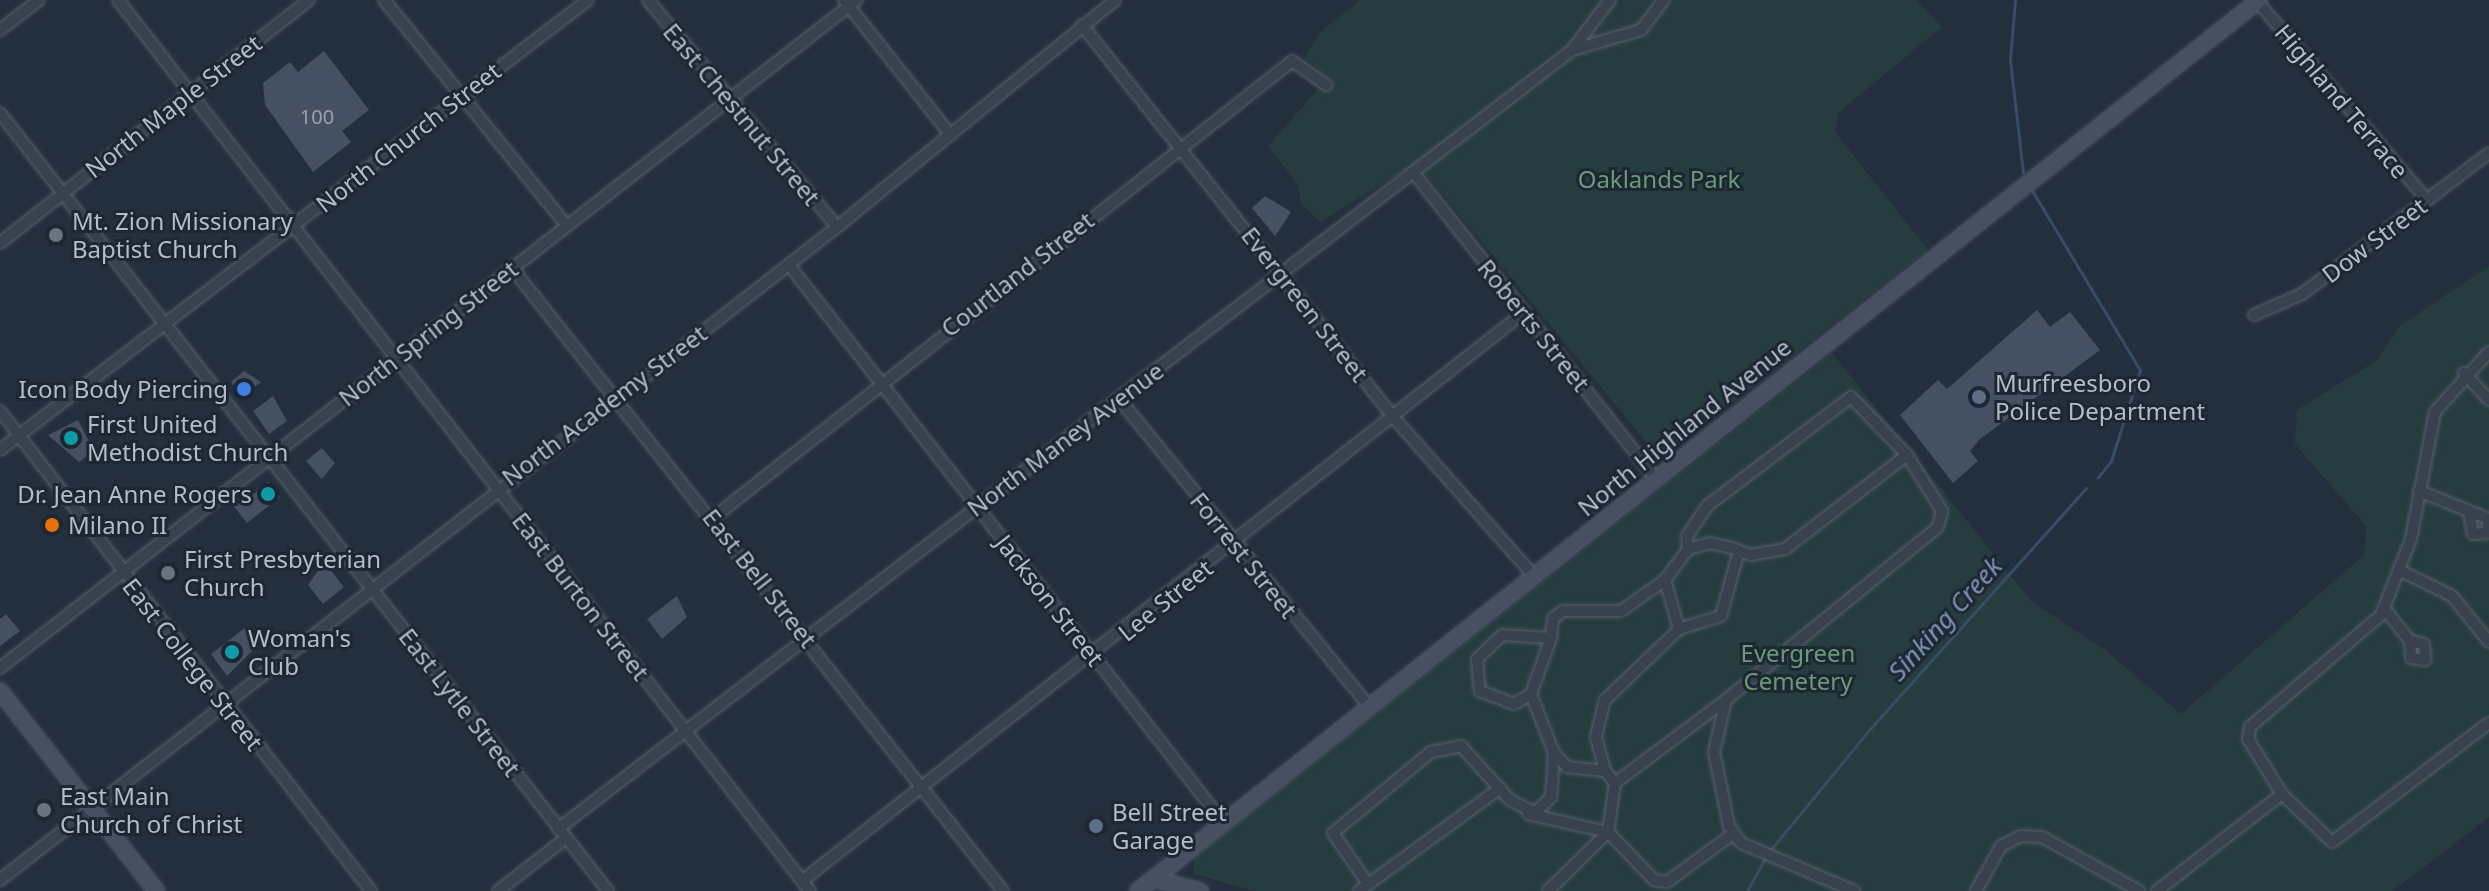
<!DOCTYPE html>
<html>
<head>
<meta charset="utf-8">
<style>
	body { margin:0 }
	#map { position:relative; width:2489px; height:891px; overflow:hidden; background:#242f3e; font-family:"Noto Sans",sans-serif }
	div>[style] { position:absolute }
	.green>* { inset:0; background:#263c3f }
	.stream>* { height:3px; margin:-1.5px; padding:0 1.5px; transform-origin:1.5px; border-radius:1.5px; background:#394c67 }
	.building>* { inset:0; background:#455162 }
	.roads { filter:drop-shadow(0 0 2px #565f6c) drop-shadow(0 0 2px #565f6c) }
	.street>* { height:10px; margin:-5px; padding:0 5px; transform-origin:5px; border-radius:5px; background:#38414e }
	.secondary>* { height:14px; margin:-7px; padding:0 7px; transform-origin:7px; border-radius:7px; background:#465061 }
	.dots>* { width:22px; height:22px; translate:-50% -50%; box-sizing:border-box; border:4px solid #1d2633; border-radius:50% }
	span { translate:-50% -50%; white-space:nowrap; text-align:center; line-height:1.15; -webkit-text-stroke:6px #1d2633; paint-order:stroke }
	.number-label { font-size:20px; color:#98a1af }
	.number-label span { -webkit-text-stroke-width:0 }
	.street-label { font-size:24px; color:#b4bcc9 }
	.park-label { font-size:24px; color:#6b9a76 }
	.poi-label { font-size:24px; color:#b4bcc9 }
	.left { translate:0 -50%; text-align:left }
	.right { translate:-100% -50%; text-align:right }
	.water-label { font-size:26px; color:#7c92b1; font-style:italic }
</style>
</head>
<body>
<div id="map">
	<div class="green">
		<div style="clip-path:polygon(1360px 0,1916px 0,1942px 27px,1839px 112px,1835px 132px,1928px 250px,1660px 459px,1417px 163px,1320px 222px,1302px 204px,1297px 183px,1268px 146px,1327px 79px,1305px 58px,1318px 34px)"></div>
		<div style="clip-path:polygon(2489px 266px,2489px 817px,2393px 891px,1254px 891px,1194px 874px,1194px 858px,1832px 353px,2032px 602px,2105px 650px,2181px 714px,2364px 555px,2367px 527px,2295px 444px,2297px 410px,2376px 361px,2401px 325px)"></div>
	</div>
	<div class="stream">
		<div style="left:2015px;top:0;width:60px;rotate:94.8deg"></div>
		<div style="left:2010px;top:60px;width:113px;rotate:83.4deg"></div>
		<div style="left:2033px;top:192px;width:208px;rotate:59deg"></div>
		<div style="left:2140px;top:370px;width:96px;rotate:107.7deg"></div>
		<div style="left:2111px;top:461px;width:21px;rotate:129deg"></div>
		<div style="left:1747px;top:891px;width:43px;rotate:-61.1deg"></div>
		<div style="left:1768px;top:853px;width:159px;rotate:-50.6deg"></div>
		<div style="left:1869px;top:730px;width:325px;rotate:-48.1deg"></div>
	</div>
	<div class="building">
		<div style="clip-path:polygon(324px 51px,369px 110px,342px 131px,351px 142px,313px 172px,265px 105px,263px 83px,290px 62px,298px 72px)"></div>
		<div style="clip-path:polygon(1265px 196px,1291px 212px,1275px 236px,1252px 208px)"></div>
		<div style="clip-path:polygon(2037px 310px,2050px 327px,2070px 312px,2100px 350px,1980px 439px,1970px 451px,1978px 461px,1953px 483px,1900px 415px,1938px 380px,1947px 389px)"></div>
		<div style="clip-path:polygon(244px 371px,261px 382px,243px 397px,231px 382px)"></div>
		<div style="clip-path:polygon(273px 396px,287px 421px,269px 434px,253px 411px)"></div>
		<div style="clip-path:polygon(78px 420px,94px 451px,79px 462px,48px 435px)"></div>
		<div style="clip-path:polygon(322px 448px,335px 463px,322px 479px,306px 461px)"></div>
		<div style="clip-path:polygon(269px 482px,280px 497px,247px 523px,229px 500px,241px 504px)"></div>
		<div style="clip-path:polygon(324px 562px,344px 587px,323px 604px,308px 585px)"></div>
		<div style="clip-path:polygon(677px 596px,687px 617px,662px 639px,647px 619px)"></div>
		<div style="clip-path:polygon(6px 614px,20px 631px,0 646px,0 619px)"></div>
		<div style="clip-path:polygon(246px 627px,254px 649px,227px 676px,211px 654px)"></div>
	</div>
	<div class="roads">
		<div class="street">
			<div style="left:118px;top:0;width:1128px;rotate:52.17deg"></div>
			<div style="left:384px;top:0;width:289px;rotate:51deg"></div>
			<div style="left:648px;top:0;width:295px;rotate:50.2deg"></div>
			<div style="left:844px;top:0;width:171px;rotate:51.7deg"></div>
			<div style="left:1610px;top:0;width:63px;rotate:127.2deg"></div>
			<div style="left:1572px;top:50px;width:72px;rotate:-16.2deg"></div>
			<div style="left:1641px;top:30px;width:38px;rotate:-53deg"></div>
			<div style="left:2257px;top:1px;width:262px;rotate:49.5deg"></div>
			<div style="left:1082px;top:25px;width:503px;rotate:51.54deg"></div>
			<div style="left:1395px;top:419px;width:211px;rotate:48.5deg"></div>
			<div style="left:0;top:30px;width:49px;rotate:-37.6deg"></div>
			<div style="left:0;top:113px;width:987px;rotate:51.99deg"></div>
			<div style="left:1413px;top:172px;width:389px;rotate:51.6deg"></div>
			<div style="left:0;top:243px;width:393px;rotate:-38.2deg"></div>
			<div style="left:789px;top:265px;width:706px;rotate:52.08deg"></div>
			<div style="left:512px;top:268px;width:793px;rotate:51.76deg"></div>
			<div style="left:2254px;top:315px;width:52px;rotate:-23.6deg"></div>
			<div style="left:2302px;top:294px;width:234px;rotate:-37deg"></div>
			<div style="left:2489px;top:352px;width:81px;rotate:132deg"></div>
			<div style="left:2435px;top:412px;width:129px;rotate:100.7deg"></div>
			<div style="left:2411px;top:539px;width:82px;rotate:111.5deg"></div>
			<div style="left:2381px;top:615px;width:172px;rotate:139.5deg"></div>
			<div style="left:2250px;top:727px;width:12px;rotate:99deg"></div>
			<div style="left:2248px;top:739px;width:65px;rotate:58.3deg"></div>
			<div style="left:2282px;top:794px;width:69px;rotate:43.8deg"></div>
			<div style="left:2332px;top:842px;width:197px;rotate:-37.2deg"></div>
			<div style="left:2464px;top:373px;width:37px;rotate:47deg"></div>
			<div style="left:1120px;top:400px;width:397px;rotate:50.9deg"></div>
			<div style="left:0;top:411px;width:607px;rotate:52.3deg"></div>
			<div style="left:0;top:450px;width:740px;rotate:-37.43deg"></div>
			<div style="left:2419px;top:491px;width:75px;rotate:21.8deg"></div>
			<div style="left:2489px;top:519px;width:14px;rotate:98deg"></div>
			<div style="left:2487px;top:533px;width:14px;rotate:176deg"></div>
			<div style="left:2473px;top:534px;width:22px;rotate:-100deg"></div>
			<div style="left:713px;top:518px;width:738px;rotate:-38.28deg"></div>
			<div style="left:1292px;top:61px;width:42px;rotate:35.2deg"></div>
			<div style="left:1688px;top:549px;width:13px;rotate:-94deg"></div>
			<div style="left:1687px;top:536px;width:36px;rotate:-56deg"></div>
			<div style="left:1707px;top:506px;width:181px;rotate:-37.1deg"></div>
			<div style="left:1851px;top:397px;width:81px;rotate:46deg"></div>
			<div style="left:1739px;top:551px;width:67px;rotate:105.5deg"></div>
			<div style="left:1721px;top:616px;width:44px;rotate:162.8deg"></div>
			<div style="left:1679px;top:629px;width:51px;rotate:-105.9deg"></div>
			<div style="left:1665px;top:580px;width:39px;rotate:-53deg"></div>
			<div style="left:1688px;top:549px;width:23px;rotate:-15deg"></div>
			<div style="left:1710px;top:543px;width:23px;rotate:13deg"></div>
			<div style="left:1732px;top:548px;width:8px;rotate:23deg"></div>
			<div style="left:1739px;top:551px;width:13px;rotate:18deg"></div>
			<div style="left:1751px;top:555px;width:35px;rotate:-10deg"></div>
			<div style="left:1785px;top:549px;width:154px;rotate:-37.6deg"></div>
			<div style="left:1907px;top:455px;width:66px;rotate:58deg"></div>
			<div style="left:1942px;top:511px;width:16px;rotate:104deg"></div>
			<div style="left:1938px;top:527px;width:274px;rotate:140.8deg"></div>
			<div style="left:1726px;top:700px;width:53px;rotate:103deg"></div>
			<div style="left:1714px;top:752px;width:76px;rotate:78.5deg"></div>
			<div style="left:1729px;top:826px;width:21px;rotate:55deg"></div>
			<div style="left:1741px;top:843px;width:123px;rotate:23deg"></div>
			<div style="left:2401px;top:571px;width:57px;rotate:26.1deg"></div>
			<div style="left:2452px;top:596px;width:59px;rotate:51.2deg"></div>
			<div style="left:2384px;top:608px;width:42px;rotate:51.8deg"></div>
			<div style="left:2410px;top:641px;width:14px;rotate:12deg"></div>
			<div style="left:2424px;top:644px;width:16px;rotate:86deg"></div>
			<div style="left:2425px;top:660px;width:14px;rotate:-172deg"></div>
			<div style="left:2411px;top:658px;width:17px;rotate:-93deg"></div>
			<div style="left:1679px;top:629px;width:103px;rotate:136.2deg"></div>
			<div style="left:1605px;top:700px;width:38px;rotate:104deg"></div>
			<div style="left:1596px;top:737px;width:35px;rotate:75deg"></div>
			<div style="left:1605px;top:771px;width:16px;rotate:50deg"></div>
			<div style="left:1615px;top:783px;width:139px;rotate:-36.8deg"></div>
			<div style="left:1551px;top:638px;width:49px;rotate:-176.5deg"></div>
			<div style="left:1502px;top:635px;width:35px;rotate:136deg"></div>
			<div style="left:1477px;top:659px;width:32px;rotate:85deg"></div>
			<div style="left:1480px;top:691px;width:36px;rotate:21deg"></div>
			<div style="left:1514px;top:704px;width:20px;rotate:-30deg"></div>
			<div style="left:1531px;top:694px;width:59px;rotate:-70.3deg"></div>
			<div style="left:1551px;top:638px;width:20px;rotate:-84deg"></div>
			<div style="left:1553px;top:618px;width:12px;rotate:-35deg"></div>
			<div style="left:1563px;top:611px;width:58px"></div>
			<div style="left:1621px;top:611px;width:54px;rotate:-35.2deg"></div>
			<div style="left:0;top:668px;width:1087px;rotate:-37.94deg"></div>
			<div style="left:1531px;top:694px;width:63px;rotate:68.7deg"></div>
			<div style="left:1554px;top:753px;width:19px;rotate:47deg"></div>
			<div style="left:1567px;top:767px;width:38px;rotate:6deg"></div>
			<div style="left:1615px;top:783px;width:49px;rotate:98.1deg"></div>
			<div style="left:1608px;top:832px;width:66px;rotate:46.2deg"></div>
			<div style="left:1654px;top:880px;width:13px;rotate:9deg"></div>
			<div style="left:1667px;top:882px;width:83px;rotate:-36.2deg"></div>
			<div style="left:1528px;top:814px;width:82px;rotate:12.7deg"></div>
			<div style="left:1608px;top:832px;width:84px;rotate:135.5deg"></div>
			<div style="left:558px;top:829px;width:1279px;rotate:-37.53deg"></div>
			<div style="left:0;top:880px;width:1062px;rotate:-37.96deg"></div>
			<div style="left:837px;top:227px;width:359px;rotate:-39.2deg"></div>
			<div style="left:802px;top:881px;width:918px;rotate:-38.23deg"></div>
			<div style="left:1368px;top:884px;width:62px;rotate:-124.5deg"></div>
			<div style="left:1333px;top:833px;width:127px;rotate:-39.6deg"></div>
			<div style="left:1431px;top:752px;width:31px;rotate:-11deg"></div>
			<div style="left:1461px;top:746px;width:73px;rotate:47.8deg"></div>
			<div style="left:1510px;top:800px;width:28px;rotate:27deg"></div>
			<div style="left:1535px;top:813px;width:23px;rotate:-45deg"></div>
			<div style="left:1551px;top:797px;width:44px;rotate:-86.1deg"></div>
			<div style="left:498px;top:891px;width:86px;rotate:-37.9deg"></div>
			<div style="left:1359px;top:891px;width:175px;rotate:-36.1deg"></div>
			<div style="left:1976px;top:891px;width:51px;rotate:-60.9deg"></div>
			<div style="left:2001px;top:846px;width:22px;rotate:-27deg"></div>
			<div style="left:2021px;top:836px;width:21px;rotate:3deg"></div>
			<div style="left:2042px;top:837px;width:111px;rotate:29.1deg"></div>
			<div style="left:2157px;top:891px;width:158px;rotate:-37.8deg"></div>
		</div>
		<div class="secondary">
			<div style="left:0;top:691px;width:254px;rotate:52deg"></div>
			<div style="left:1153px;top:879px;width:49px;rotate:14.3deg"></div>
			<div style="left:1138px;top:891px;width:1432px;rotate:-38.48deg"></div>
		</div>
	</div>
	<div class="dots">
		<div style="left:56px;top:235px;background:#6b7280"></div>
		<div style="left:244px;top:389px;background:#3f7fe0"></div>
		<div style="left:1979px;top:397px;background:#5c6f8a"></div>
		<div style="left:71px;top:438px;background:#0f9aa8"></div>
		<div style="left:268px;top:494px;background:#0f9aa8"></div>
		<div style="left:52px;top:525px;background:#e8710a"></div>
		<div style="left:168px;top:573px;background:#6b7280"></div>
		<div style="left:232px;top:652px;background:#0f9aa8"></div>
		<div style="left:44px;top:810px;background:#6b7280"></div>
		<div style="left:1096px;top:826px;background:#5c6f8a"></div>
	</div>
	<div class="number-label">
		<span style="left:317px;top:116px">100</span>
	</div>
	<div class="street-label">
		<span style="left:2342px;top:101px;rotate:50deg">Highland Terrace</span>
		<span style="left:173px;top:106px;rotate:-38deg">North Maple Street</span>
		<span style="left:742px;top:114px;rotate:50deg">East Chestnut Street</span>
		<span style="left:408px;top:137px;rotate:-38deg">North Church Street</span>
		<span style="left:2374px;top:240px;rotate:-37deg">Dow Street</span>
		<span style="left:1017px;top:274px;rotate:-38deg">Courtland Street</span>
		<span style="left:1305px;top:304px;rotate:52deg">Evergreen Street</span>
		<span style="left:1534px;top:325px;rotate:51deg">Roberts Street</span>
		<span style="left:428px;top:333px;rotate:-38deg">North Spring Street</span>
		<span style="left:604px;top:405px;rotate:-37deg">North Academy Street</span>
		<span style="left:1684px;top:427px;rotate:-39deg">North Highland Avenue</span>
		<span style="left:1065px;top:439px;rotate:-37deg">North Maney Avenue</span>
		<span style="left:1244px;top:555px;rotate:51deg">Forrest Street</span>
		<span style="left:760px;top:578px;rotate:52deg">East Bell Street</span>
		<span style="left:581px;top:596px;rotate:52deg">East Burton Street</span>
		<span style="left:1050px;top:600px;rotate:52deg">Jackson Street</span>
		<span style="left:1165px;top:600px;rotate:-39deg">Lee Street</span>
		<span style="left:193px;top:664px;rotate:52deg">East College Street</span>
		<span style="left:460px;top:702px;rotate:52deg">East Lytle Street</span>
	</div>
	<div class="park-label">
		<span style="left:1659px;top:179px">Oaklands Park</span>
		<span style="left:1798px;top:667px">Evergreen<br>Cemetery</span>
	</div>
	<div class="poi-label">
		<span class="left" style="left:72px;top:235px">Mt. Zion Missionary<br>Baptist Church</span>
		<span class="left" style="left:1995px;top:397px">Murfreesboro<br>Police Department</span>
		<span class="right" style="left:228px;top:389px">Icon Body Piercing</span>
		<span class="left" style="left:87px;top:438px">First United<br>Methodist Church</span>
		<span class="right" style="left:252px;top:494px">Dr. Jean Anne Rogers</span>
		<span class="left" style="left:68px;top:525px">Milano II</span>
		<span class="left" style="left:184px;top:573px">First Presbyterian<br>Church</span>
		<span class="left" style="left:248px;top:652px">Woman's<br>Club</span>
		<span class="left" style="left:60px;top:810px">East Main<br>Church of Christ</span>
		<span class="left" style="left:1112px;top:826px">Bell Street<br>Garage</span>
	</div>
	<div class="water-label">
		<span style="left:1945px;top:619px;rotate:-48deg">Sinking Creek</span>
	</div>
</div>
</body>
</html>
